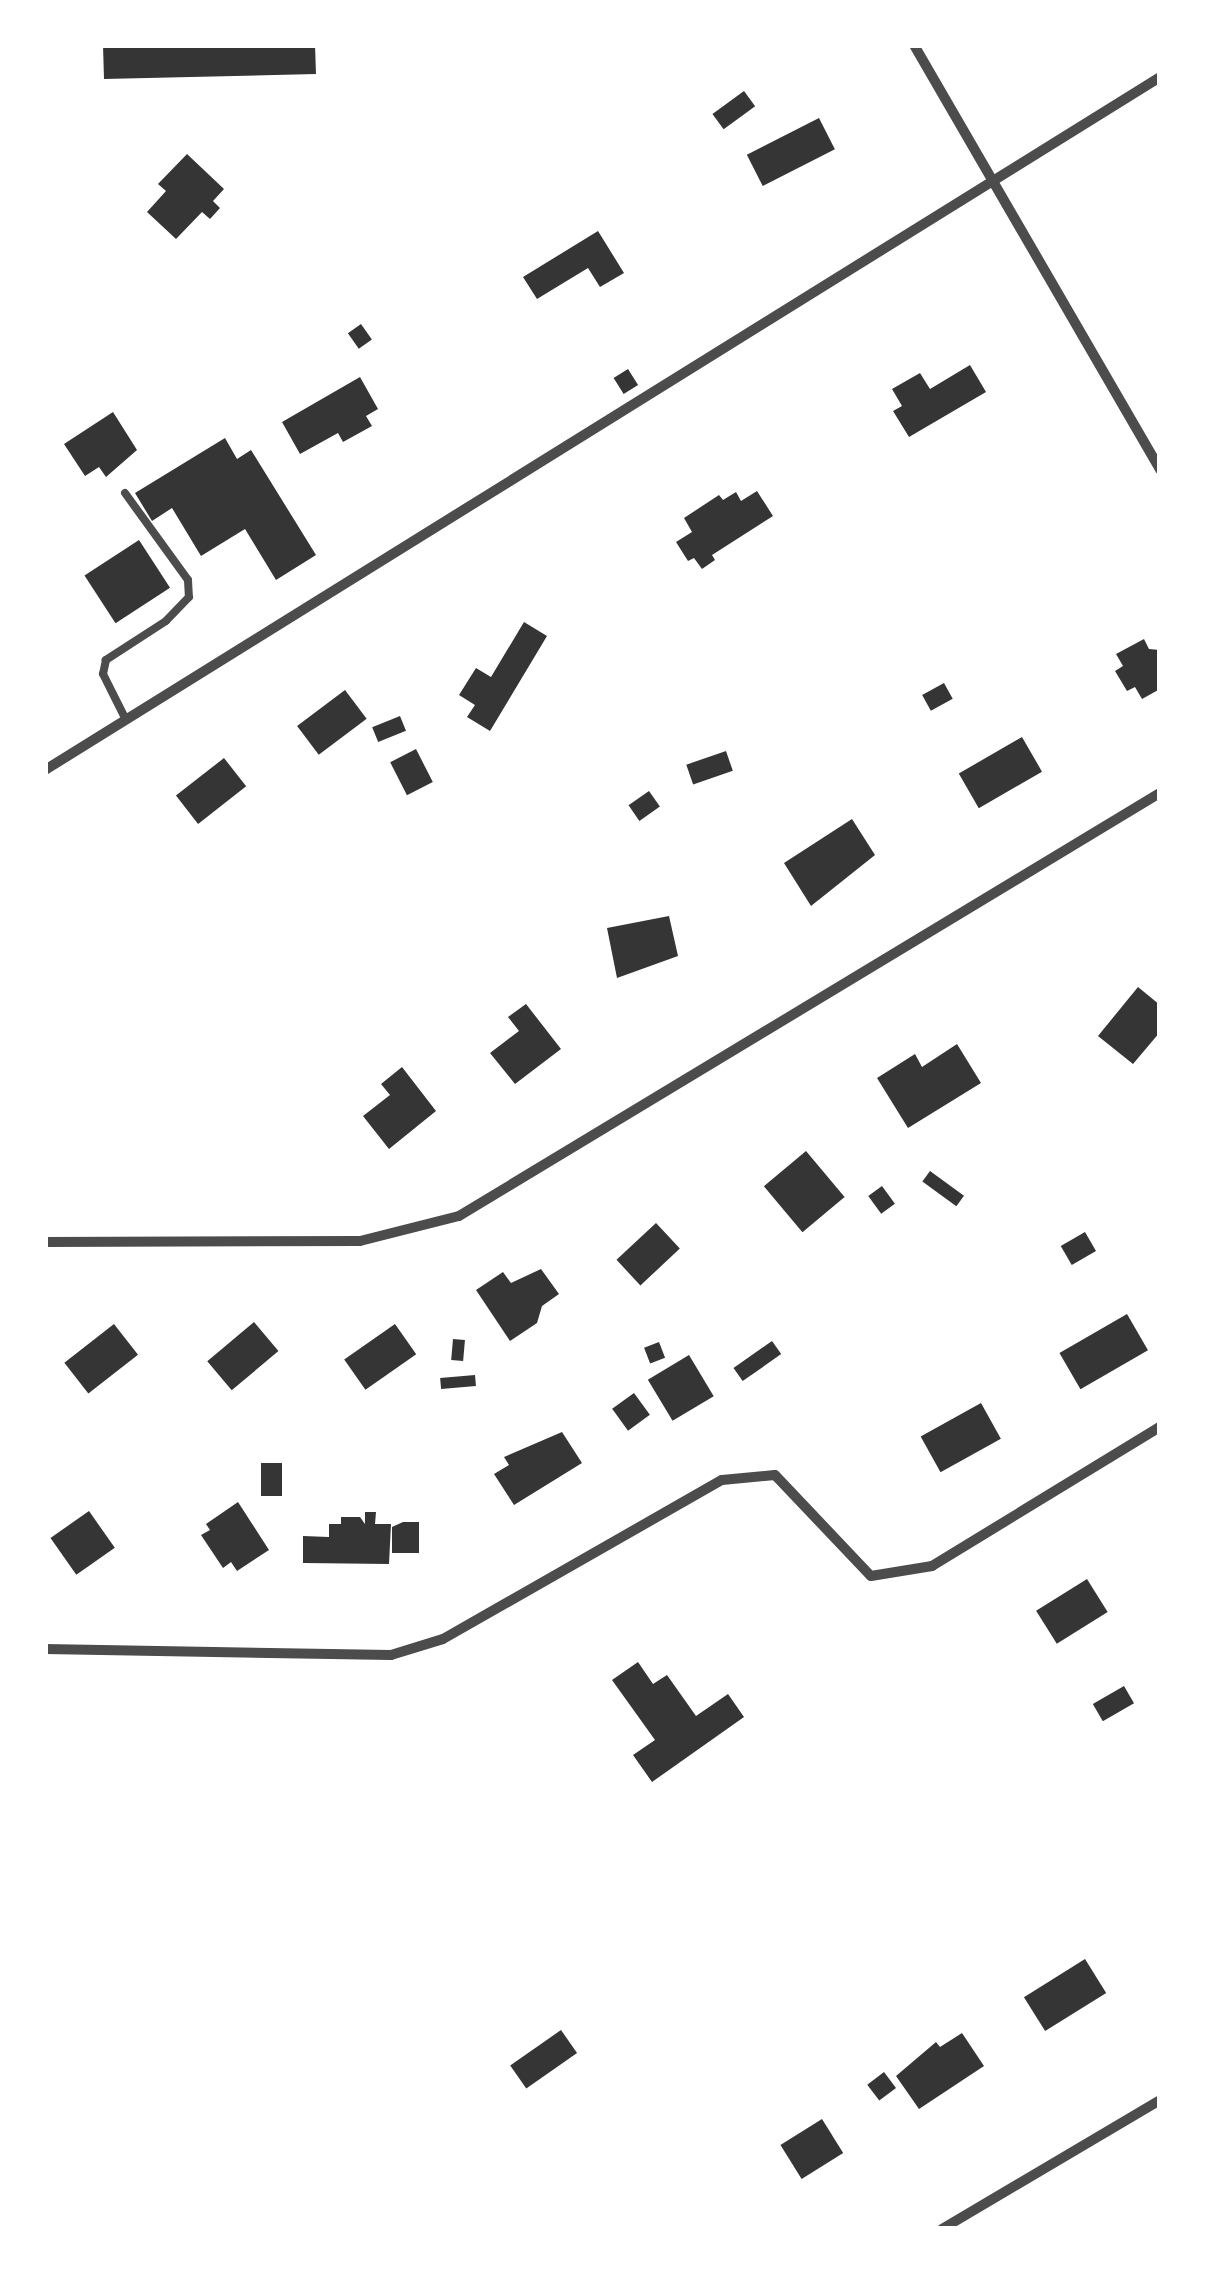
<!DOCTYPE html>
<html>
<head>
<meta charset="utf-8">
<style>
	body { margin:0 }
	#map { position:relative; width:1205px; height:2274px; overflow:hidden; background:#fff; font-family:Karla,sans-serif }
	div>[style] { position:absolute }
	.building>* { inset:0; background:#353535; transform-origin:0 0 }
	.service>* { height:8px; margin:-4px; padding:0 4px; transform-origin:4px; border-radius:4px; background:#4c4c4c }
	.minor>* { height:10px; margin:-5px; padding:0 5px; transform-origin:5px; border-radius:5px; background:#4c4c4c }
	span { translate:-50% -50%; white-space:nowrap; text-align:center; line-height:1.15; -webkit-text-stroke:10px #fff; paint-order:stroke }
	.frame { position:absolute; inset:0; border:48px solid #fff; pointer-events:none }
</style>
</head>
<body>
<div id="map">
	<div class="building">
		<div style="clip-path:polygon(103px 45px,315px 45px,316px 74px,104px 79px)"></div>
		<div style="left:744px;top:91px;width:19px;height:39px;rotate:54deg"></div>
		<div style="left:819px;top:118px;width:35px;height:81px;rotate:63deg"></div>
		<div style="clip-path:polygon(187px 154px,224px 189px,213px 201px,220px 208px,210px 219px,202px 212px,176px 239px,147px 212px,166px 191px,158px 184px)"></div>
		<div style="clip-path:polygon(598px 231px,624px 273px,600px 287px,588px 268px,537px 299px,523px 277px)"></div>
		<div style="left:361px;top:324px;width:19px;height:16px;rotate:55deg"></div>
		<div style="clip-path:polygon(970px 365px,986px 392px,909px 437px,893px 411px,902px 406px,892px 389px,920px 373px,930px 389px)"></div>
		<div style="left:628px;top:369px;width:19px;height:17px;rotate:58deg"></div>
		<div style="clip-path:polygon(360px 377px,378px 409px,366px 416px,372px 426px,343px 442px,338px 433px,300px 454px,282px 422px)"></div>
		<div style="clip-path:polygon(113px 412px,137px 450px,106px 477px,99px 467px,85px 476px,64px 444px)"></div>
		<div style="clip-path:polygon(225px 438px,237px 459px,251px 450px,316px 555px,276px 580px,245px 529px,201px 556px,172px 508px,152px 521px,135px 493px)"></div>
		<div style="clip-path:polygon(757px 491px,773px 516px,712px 555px,715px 560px,702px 569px,694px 558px,688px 561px,676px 542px,692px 532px,684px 518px,719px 495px,723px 500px,736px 492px,741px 501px)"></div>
		<div style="left:139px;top:540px;width:57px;height:65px;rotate:57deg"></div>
		<div style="clip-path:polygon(524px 622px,547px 636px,490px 731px,467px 717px,475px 705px,459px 695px,476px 668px,491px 677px)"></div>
		<div style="clip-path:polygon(1144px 639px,1149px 649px,1160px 650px,1160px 689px,1142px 699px,1135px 687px,1127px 691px,1115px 671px,1123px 666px,1116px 654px)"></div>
		<div style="left:944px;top:683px;width:18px;height:25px;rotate:61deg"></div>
		<div style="left:345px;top:690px;width:36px;height:60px;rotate:53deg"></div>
		<div style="left:400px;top:716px;width:16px;height:30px;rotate:68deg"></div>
		<div style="left:1022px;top:737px;width:40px;height:73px;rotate:60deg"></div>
		<div style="left:416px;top:749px;width:37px;height:29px;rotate:63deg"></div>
		<div style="left:726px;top:751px;width:21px;height:42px;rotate:71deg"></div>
		<div style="left:224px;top:758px;width:36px;height:61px;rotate:52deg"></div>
		<div style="left:649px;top:791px;width:19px;height:25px;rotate:55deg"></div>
		<div style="clip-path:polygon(852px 819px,875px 855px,811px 906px,784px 863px)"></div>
		<div style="clip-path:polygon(669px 916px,678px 956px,617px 978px,607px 928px)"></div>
		<div style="clip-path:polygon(1138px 987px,1160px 1005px,1160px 1032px,1133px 1064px,1098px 1036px)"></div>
		<div style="clip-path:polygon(526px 1004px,561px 1049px,515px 1084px,490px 1053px,519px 1031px,508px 1017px)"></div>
		<div style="clip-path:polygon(957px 1044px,981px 1083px,908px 1128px,877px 1078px,915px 1054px,922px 1067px)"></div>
		<div style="clip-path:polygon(402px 1067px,436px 1111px,389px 1149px,363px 1116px,390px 1095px,381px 1084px)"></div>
		<div style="left:806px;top:1151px;width:60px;height:55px;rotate:50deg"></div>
		<div style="left:930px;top:1171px;width:42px;height:13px;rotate:36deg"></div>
		<div style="left:882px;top:1186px;width:22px;height:17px;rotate:54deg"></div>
		<div style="left:656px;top:1223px;width:35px;height:54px;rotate:47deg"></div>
		<div style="left:1085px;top:1232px;width:22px;height:28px;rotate:60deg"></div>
		<div style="clip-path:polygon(541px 1269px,559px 1294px,542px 1306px,537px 1323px,510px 1341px,476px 1290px,503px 1272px,511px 1283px)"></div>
		<div style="left:1127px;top:1314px;width:42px;height:78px;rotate:60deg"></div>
		<div style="left:254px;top:1322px;width:38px;height:61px;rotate:50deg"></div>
		<div style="left:114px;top:1324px;width:39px;height:63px;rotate:52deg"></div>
		<div style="left:395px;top:1324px;width:37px;height:62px;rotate:55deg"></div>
		<div style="left:453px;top:1339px;width:12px;height:21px;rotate:5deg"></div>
		<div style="left:772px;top:1341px;width:16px;height:47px;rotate:55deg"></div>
		<div style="left:659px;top:1342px;width:17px;height:16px;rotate:69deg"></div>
		<div style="left:689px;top:1355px;width:48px;height:48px;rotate:59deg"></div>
		<div style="left:475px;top:1375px;width:11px;height:35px;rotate:85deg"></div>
		<div style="left:634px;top:1393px;width:27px;height:27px;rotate:54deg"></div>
		<div style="left:981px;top:1403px;width:41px;height:69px;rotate:61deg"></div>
		<div style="clip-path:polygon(562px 1432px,582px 1463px,514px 1505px,494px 1474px,509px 1465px,504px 1457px)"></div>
		<div style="left:261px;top:1463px;width:21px;height:33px"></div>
		<div style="clip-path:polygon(238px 1502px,269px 1550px,237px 1571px,231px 1562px,223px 1568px,201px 1535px,210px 1530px,206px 1524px)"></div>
		<div style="left:89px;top:1511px;width:45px;height:47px;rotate:55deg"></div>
		<div style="clip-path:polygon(365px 1512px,376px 1512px,375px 1524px,391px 1524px,389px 1564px,303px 1563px,303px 1536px,329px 1537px,329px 1524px,341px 1524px,341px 1517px,360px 1517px,365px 1524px)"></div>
		<div style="clip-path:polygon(403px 1522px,419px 1522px,419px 1553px,392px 1553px,392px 1527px)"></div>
		<div style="left:1087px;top:1579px;width:39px;height:60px;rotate:58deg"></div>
		<div style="clip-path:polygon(638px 1662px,653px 1684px,667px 1675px,696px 1716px,728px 1694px,744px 1717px,652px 1782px,633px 1755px,655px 1740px,612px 1680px)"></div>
		<div style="left:1124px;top:1686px;width:20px;height:36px;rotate:60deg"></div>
		<div style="left:1085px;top:1959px;width:40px;height:72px;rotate:58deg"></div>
		<div style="left:561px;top:2030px;width:28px;height:62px;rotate:55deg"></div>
		<div style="clip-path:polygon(962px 2033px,984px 2066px,919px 2109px,896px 2076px,936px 2042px,940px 2047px)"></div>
		<div style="left:884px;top:2072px;width:20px;height:21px;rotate:53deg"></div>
		<div style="left:822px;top:2119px;width:40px;height:49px;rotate:58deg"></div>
	</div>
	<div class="service">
		<div style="left:125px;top:493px;width:107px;rotate:54.1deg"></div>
		<div style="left:188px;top:580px;width:17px;rotate:87deg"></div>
		<div style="left:189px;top:597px;width:33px;rotate:134deg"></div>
		<div style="left:166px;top:621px;width:72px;rotate:147deg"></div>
		<div style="left:106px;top:660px;width:14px;rotate:102deg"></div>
		<div style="left:103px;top:674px;width:51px;rotate:63.4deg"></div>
	</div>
	<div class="minor">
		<div style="left:914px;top:45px;width:491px;rotate:59.9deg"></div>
		<div style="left:45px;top:770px;width:1313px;rotate:-31.86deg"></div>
		<div style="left:45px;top:1242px;width:315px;rotate:-0.2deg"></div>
		<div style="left:360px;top:1241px;width:102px;rotate:-14.2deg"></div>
		<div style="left:459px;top:1216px;width:819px;rotate:-31.11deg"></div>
		<div style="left:45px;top:1649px;width:346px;rotate:1deg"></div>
		<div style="left:391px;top:1655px;width:54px;rotate:-17.1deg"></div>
		<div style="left:443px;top:1639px;width:321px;rotate:-29.7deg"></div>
		<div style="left:722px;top:1480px;width:53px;rotate:-5.4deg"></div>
		<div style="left:775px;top:1475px;width:139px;rotate:46.5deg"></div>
		<div style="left:871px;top:1576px;width:62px;rotate:-9.3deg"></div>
		<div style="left:932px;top:1566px;width:267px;rotate:-31.4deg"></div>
		<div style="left:942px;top:2229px;width:253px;rotate:-30.6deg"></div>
	</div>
	<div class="frame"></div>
</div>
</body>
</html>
